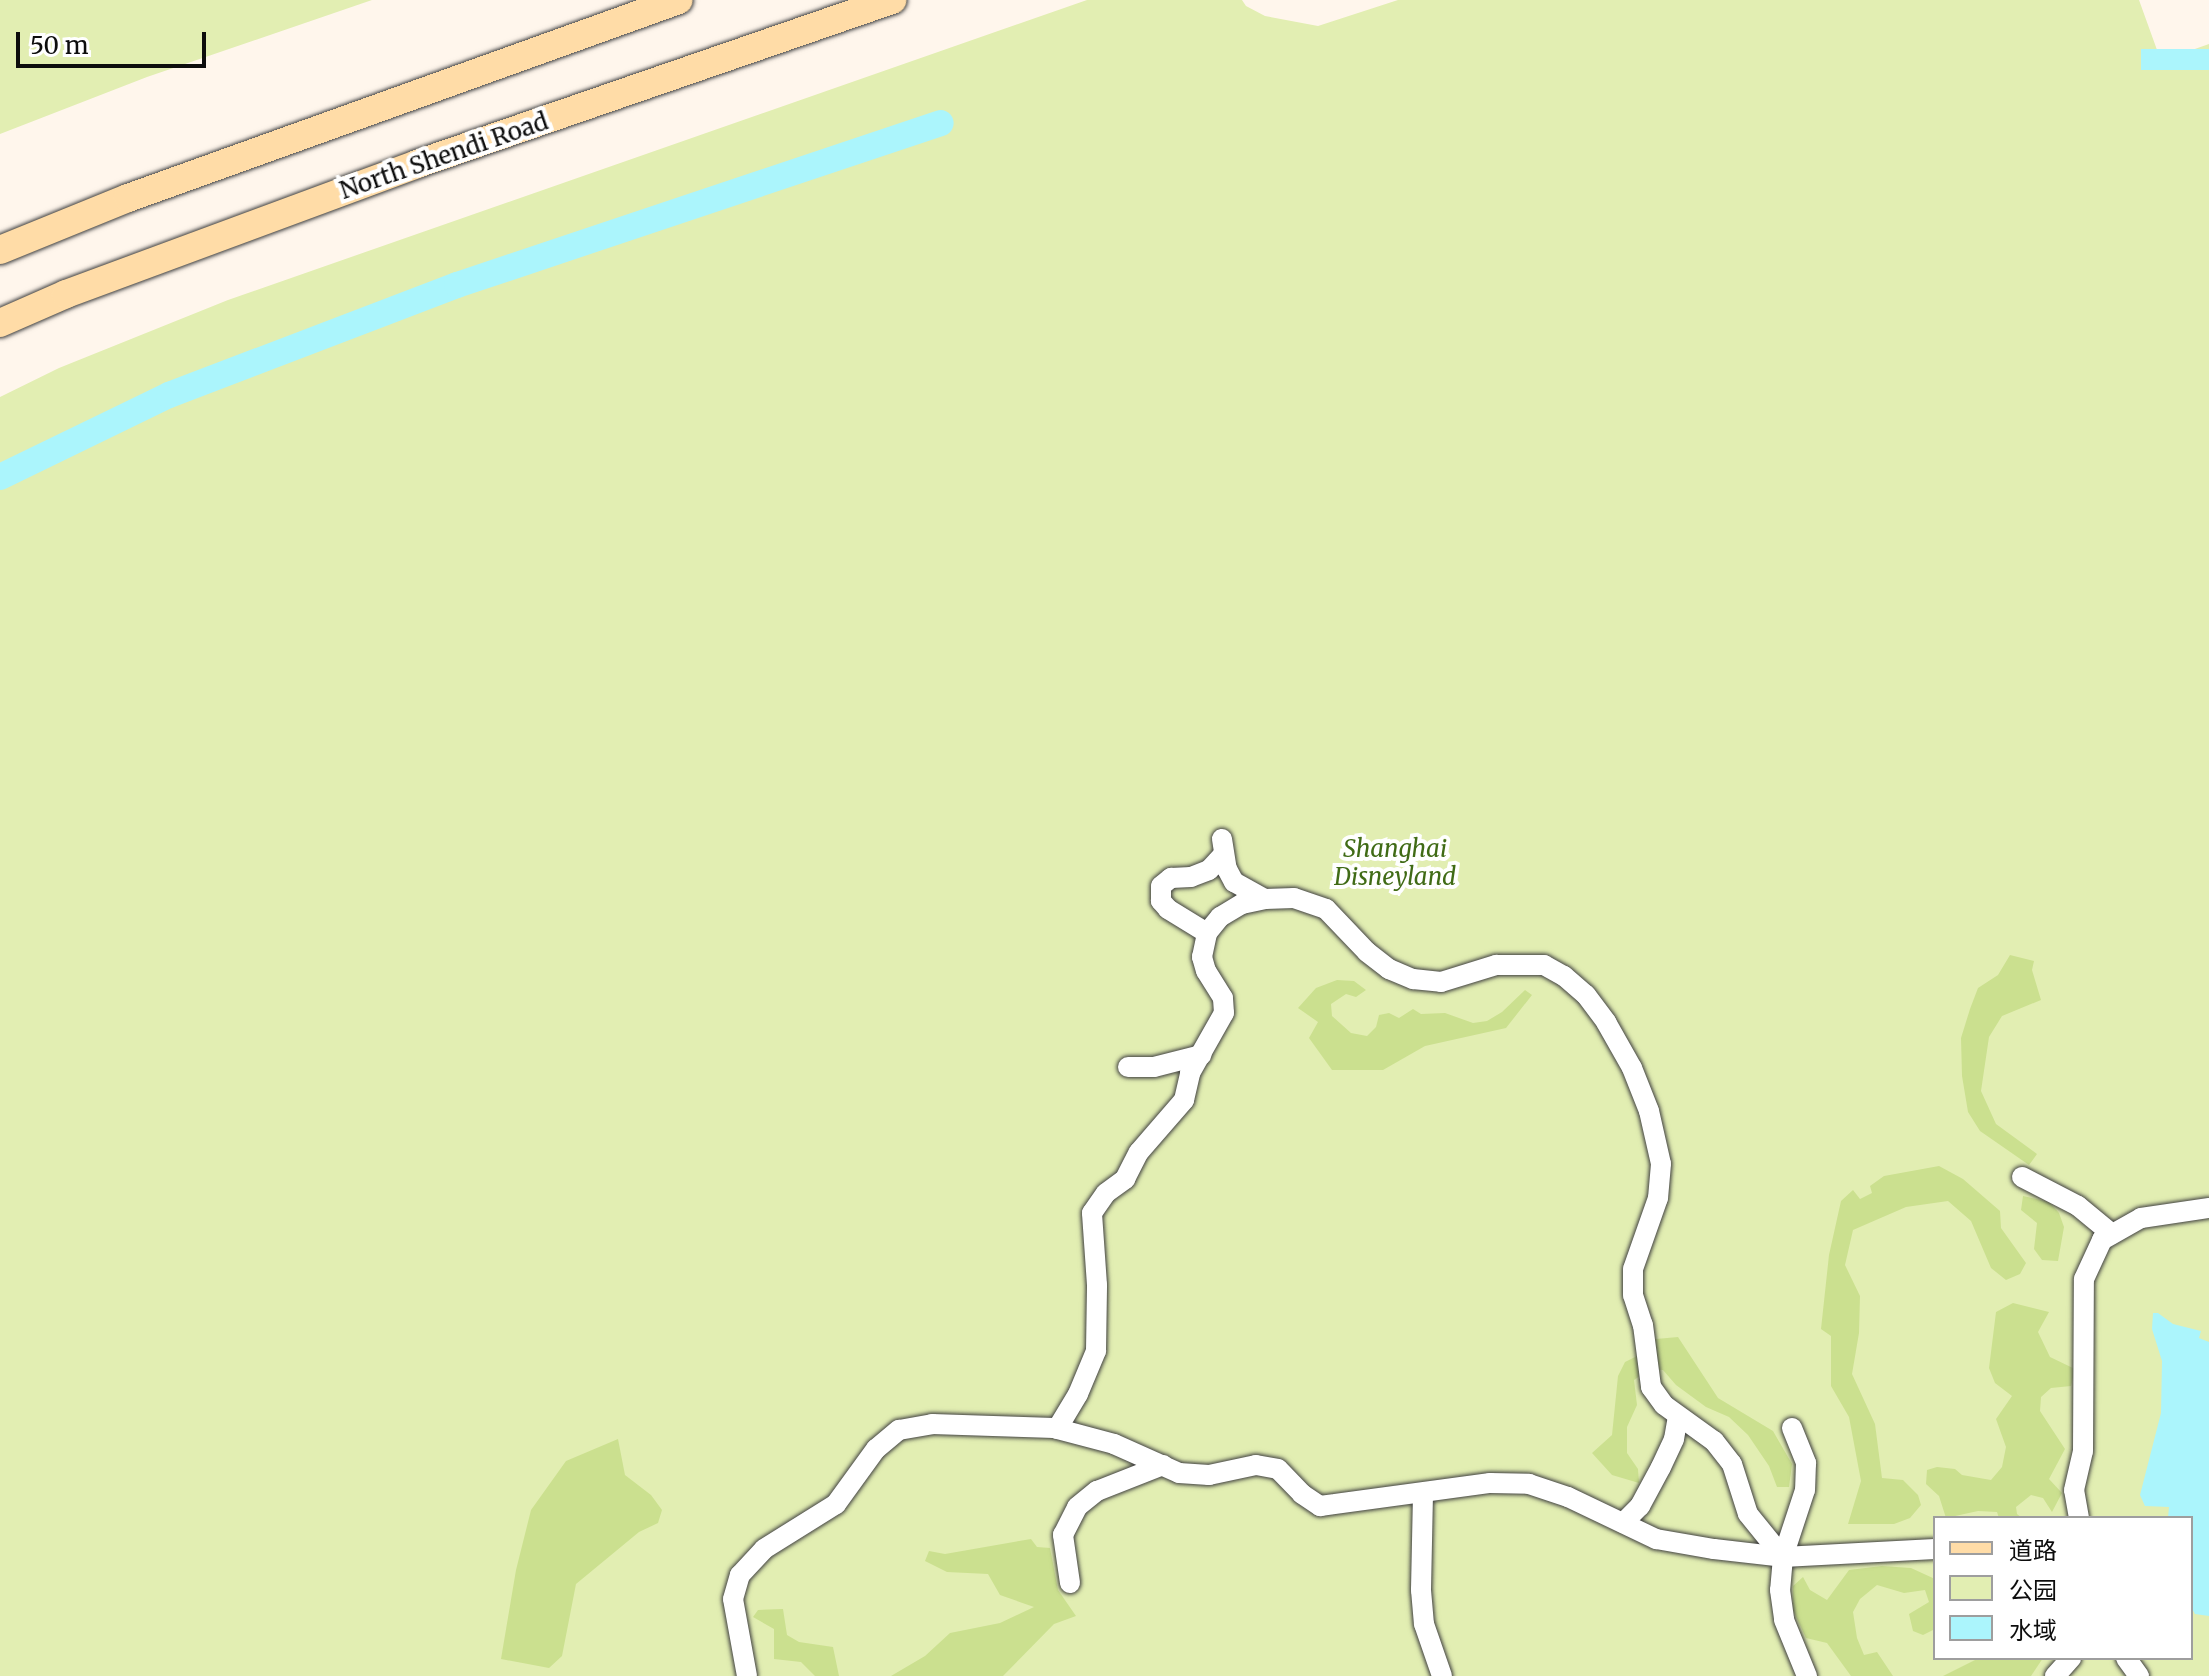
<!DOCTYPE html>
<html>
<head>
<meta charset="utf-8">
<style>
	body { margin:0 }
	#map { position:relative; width:2209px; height:1676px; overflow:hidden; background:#fff6ec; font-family:Merriweather,"Noto Sans SC",serif }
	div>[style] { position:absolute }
	.green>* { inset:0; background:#e2eeb2 }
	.forest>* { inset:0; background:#cbe08f }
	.water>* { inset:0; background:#abf5fc; transform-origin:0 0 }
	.canal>* { height:26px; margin:-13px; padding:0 13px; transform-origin:13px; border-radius:13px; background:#abf5fc }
	.roads { filter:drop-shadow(0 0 2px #404040) drop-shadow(0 0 2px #404040) }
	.street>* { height:20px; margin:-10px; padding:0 10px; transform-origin:10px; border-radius:10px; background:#fff }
	.secondary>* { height:28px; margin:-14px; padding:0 14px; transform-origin:14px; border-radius:14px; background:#ffdca7 }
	span { translate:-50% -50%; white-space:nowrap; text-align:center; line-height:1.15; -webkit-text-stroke:8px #fff; paint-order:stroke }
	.street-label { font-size:24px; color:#0d0d0d }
	.park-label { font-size:24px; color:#406b16; font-style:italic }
	.legend { position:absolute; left:1933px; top:1516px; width:260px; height:144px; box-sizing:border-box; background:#fff; border:2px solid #9e9e9e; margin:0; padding:10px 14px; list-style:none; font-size:24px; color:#0d0d0d }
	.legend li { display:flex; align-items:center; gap:16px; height:40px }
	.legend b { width:40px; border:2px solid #9e9e9e }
	.scale { position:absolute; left:16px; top:32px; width:190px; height:36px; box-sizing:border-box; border:4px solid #0d0d0d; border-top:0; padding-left:10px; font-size:24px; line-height:28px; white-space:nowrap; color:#0d0d0d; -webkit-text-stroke:6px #fff; paint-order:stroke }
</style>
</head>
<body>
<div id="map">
	<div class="green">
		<div style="clip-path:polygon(0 0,372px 0,147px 77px,0 134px)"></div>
		<div style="clip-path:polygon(evenodd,1087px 0,1242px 0,1246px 6px,1265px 16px,1318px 26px,1398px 0,2139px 0,2161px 61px,2209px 44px,2209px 1676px,0 1676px,0 397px,59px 368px,228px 300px,1087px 0,1935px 1518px,2191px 1518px,2191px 1658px,1935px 1658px,1935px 1518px)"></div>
	</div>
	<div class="forest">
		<div style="clip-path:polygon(2010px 955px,2034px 961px,2032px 970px,2041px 1000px,2002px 1016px,1989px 1037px,1981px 1091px,1996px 1124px,2037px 1154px,2029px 1165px,1980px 1131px,1968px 1112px,1962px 1076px,1961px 1038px,1970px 1009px,1978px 988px,1998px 975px)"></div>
		<div style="clip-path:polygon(1337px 980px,1354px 981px,1366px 990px,1356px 997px,1346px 994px,1331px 1004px,1332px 1016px,1351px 1033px,1367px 1036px,1376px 1027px,1379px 1015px,1389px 1013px,1399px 1018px,1413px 1009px,1421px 1014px,1445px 1013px,1473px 1023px,1487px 1021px,1502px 1012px,1525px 990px,1532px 995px,1506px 1028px,1425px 1046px,1383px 1070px,1332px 1070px,1309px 1038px,1318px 1022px,1298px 1008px,1316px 988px)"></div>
		<div style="clip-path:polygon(1939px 1166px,1963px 1179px,2000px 1211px,2001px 1228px,2026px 1263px,2020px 1274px,2006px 1280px,1991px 1268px,1971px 1221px,1948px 1201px,1906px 1207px,1853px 1230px,1845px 1265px,1860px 1296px,1859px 1333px,1852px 1374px,1875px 1424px,1882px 1478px,1903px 1480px,1918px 1495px,1921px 1505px,1910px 1518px,1894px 1524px,1848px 1524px,1861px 1481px,1849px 1417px,1831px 1386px,1831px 1336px,1821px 1329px,1829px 1255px,1841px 1201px,1853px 1190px,1860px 1199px,1872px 1193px,1870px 1186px,1884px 1176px)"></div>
		<div style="clip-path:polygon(2023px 1196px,2049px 1202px,2059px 1213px,2064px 1227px,2058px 1261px,2042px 1260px,2034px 1249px,2037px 1223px,2021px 1210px)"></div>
		<div style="clip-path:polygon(2013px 1303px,2049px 1312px,2038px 1332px,2050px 1357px,2075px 1369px,2071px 1386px,2051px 1388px,2041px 1397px,2040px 1411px,2065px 1449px,2049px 1479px,2062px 1493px,2052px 1512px,2043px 1498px,2031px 1495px,2016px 1507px,2017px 1514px,2022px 1518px,1999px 1518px,1997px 1512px,1978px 1511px,1946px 1518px,1939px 1496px,1926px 1484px,1927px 1470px,1937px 1467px,1955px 1469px,1962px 1475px,1991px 1480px,2002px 1467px,2006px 1447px,1996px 1419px,2012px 1396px,1995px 1383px,1989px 1368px,1996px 1312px)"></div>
		<div style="clip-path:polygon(1678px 1337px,1718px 1398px,1773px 1431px,1792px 1464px,1789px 1487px,1777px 1487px,1769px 1466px,1748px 1435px,1729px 1417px,1706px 1407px,1676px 1385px,1663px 1370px,1650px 1369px,1634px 1380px,1637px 1405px,1627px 1427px,1627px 1453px,1638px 1469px,1639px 1483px,1612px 1475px,1592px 1453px,1612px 1435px,1618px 1376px,1625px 1362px,1647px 1351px,1645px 1340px)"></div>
		<div style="clip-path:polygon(618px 1439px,625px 1475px,651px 1495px,662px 1510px,658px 1523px,639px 1532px,576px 1584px,562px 1656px,549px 1668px,501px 1659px,516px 1570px,531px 1510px,566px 1461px)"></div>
		<div style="clip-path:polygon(1031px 1539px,1037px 1547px,1050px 1548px,1058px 1590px,1076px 1616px,1054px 1624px,1003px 1676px,891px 1676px,925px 1656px,950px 1633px,1000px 1623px,1034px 1607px,1000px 1595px,988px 1574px,947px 1572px,925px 1561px,929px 1551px,945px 1554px)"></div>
		<div style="clip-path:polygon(1882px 1566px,1911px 1568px,1935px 1579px,1935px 1629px,1923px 1635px,1913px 1631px,1909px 1614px,1929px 1602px,1925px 1590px,1904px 1593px,1877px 1585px,1860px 1599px,1853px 1612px,1857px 1638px,1864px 1655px,1877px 1652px,1893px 1676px,1851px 1676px,1827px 1643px,1806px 1638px,1793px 1610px,1793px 1586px,1803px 1577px,1810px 1590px,1827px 1600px,1849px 1570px)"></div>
		<div style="clip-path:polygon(783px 1609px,787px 1635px,799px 1642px,833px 1647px,839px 1676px,815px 1676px,801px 1662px,774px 1659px,774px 1629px,753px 1617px,758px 1610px)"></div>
		<div style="clip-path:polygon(1979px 1658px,2043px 1658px,2031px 1676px,1943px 1676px)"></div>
	</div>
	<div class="water">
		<div style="left:2209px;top:49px;width:21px;height:68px;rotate:90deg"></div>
		<div style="clip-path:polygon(2153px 1313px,2158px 1313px,2173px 1324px,2201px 1331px,2199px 1338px,2209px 1342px,2209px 1616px,2195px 1614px,2191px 1607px,2191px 1518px,2168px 1518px,2169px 1507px,2145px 1506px,2140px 1495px,2161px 1413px,2162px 1361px,2152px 1329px)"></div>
	</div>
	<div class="canal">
		<div style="left:0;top:477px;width:188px;rotate:-25.9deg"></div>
		<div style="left:169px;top:395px;width:308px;rotate:-20.9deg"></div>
		<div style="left:457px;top:285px;width:510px;rotate:-18.51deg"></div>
	</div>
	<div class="roads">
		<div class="street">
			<div style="left:1222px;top:839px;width:30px;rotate:81deg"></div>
			<div style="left:1227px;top:869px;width:15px;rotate:62deg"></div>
			<div style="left:1234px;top:882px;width:35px;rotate:29deg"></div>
			<div style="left:1207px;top:933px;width:46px;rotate:-148.4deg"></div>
			<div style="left:1168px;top:909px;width:11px;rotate:-131deg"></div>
			<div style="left:1161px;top:901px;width:15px;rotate:-90deg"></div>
			<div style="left:1161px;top:886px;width:13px;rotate:-39deg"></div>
			<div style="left:1171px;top:878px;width:20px;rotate:-3deg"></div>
			<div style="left:1191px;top:877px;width:19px;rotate:-21deg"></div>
			<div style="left:1209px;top:870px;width:21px;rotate:-47deg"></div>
			<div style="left:1128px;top:1067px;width:26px"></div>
			<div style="left:1154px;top:1067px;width:49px;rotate:-14.3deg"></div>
			<div style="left:2022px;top:1177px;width:63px;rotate:27.4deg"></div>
			<div style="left:2078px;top:1206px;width:44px;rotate:39.5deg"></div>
			<div style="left:1792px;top:1428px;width:38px;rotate:68deg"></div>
			<div style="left:1806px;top:1463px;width:27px;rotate:92deg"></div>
			<div style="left:1805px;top:1490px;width:71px;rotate:108.2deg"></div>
			<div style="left:1783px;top:1557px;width:33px;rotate:95deg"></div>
			<div style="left:1780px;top:1590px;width:30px;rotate:82deg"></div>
			<div style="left:1784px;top:1620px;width:61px;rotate:67.7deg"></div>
			<div style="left:1057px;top:1429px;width:41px;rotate:-59deg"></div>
			<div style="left:1078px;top:1394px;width:47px;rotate:-67.3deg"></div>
			<div style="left:1096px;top:1351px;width:66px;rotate:-89.1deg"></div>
			<div style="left:1097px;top:1285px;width:72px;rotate:-94deg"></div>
			<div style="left:1092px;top:1213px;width:24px;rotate:-55deg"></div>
			<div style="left:1106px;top:1193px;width:24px;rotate:-36deg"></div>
			<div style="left:1125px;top:1179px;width:30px;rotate:-63deg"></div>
			<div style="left:1139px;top:1152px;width:69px;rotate:-49.1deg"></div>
			<div style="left:1184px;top:1100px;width:28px;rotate:-77deg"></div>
			<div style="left:1190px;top:1073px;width:69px;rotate:-60.5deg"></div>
			<div style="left:1224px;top:1013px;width:15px;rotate:-94deg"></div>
			<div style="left:1223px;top:998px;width:32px;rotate:-122deg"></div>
			<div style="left:1206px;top:971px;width:15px;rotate:-106deg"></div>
			<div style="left:1202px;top:957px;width:25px;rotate:-78deg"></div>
			<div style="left:1207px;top:933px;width:21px;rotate:-51deg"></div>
			<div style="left:1220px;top:917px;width:26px;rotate:-31deg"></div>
			<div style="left:1242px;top:904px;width:24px;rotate:-12deg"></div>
			<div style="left:1265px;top:899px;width:29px;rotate:-2deg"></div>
			<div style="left:1294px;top:898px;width:34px;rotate:19deg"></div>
			<div style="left:1326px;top:909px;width:59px;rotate:46.4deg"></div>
			<div style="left:1367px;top:952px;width:28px;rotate:38deg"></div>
			<div style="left:1389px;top:969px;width:26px;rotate:23deg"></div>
			<div style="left:1413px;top:979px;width:28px;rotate:6deg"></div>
			<div style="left:1441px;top:982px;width:58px;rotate:-17.2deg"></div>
			<div style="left:1496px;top:965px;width:48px"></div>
			<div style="left:1544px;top:965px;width:23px;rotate:29deg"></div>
			<div style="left:1564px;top:976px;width:29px;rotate:41deg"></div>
			<div style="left:1586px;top:995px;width:34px;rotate:53deg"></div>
			<div style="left:1606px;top:1022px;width:53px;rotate:60.5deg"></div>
			<div style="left:1632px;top:1068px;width:46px;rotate:68.4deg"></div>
			<div style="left:1649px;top:1111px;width:54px;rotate:77.2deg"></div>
			<div style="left:1661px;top:1164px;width:34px;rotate:95deg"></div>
			<div style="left:1658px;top:1198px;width:75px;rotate:109.4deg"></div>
			<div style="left:1633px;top:1269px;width:26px;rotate:90deg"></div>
			<div style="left:1633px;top:1295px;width:32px;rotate:72deg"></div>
			<div style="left:1643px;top:1325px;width:63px;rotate:82.6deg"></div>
			<div style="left:1651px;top:1387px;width:22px;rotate:54deg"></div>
			<div style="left:1664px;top:1405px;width:62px;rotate:35.8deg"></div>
			<div style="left:1714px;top:1441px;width:29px;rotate:52deg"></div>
			<div style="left:1732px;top:1464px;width:52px;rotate:72.3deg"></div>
			<div style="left:1748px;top:1514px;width:55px;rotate:50.9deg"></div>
			<div style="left:1423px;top:1494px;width:96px;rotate:91.2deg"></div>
			<div style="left:1421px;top:1590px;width:34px;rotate:85deg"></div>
			<div style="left:1424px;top:1624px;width:55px;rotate:70.9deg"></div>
			<div style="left:2079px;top:1518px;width:28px;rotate:-100deg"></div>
			<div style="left:2074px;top:1490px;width:40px;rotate:-77deg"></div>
			<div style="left:2083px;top:1451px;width:172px;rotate:-89.7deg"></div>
			<div style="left:2084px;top:1279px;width:43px;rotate:-65.2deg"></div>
			<div style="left:2102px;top:1240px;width:45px;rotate:-29.4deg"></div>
			<div style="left:2141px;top:1218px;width:69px;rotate:-8.4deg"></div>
			<div style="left:1623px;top:1523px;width:24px;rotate:-45deg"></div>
			<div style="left:1640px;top:1506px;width:44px;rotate:-61.7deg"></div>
			<div style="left:1661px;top:1467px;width:31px;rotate:-65deg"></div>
			<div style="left:1674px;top:1439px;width:23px;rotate:-80deg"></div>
			<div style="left:1070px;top:1583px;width:49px;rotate:-98.3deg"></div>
			<div style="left:1063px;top:1535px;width:31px;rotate:-63deg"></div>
			<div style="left:1077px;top:1507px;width:26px;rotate:-39deg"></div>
			<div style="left:1097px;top:1491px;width:71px;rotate:-21.5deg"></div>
			<div style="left:2126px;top:1658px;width:22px;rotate:54deg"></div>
			<div style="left:747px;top:1676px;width:78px;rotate:-100.3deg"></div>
			<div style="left:733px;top:1599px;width:25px;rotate:-74deg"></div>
			<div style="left:740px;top:1575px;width:35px;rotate:-47deg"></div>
			<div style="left:764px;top:1549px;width:85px;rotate:-32deg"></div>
			<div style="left:836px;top:1504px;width:68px;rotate:-54deg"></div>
			<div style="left:876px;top:1449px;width:30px;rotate:-40deg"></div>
			<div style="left:899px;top:1430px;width:34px;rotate:-10deg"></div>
			<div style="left:932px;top:1424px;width:122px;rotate:1.9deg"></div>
			<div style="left:1054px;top:1428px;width:62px;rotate:14.9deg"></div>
			<div style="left:1114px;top:1444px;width:71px;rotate:24deg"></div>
			<div style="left:1179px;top:1473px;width:30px;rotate:4deg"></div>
			<div style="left:1209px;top:1475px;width:48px;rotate:-12deg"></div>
			<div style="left:1256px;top:1465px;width:22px;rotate:10deg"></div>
			<div style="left:1278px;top:1469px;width:35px;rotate:46deg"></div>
			<div style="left:1302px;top:1494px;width:22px;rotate:34deg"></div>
			<div style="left:1320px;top:1506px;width:172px;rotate:-7.7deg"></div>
			<div style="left:1490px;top:1483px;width:39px;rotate:1deg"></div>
			<div style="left:1529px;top:1484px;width:41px;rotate:18.4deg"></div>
			<div style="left:1568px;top:1497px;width:98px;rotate:25.5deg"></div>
			<div style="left:1656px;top:1539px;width:59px;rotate:9.8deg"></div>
			<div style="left:1714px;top:1549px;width:69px;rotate:6.6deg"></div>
			<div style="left:1783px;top:1557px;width:152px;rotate:-3deg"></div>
			<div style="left:2055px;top:1676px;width:24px;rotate:-48deg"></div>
		</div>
		<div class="secondary">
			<div style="left:0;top:250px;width:138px;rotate:-22.1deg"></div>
			<div style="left:128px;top:198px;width:585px;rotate:-19.77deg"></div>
			<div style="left:0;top:323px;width:72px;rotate:-23.7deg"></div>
			<div style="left:66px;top:294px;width:374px;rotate:-20.3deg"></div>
			<div style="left:417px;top:164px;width:503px;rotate:-19.05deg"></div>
		</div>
	</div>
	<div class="street-label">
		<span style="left:444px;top:156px;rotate:-19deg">North Shendi Road</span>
	</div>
	<div class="park-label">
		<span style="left:1395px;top:863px">Shanghai<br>Disneyland</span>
	</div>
	<ul class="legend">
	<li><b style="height:10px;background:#ffdca7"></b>道路</li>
	<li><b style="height:22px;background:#e2eeb2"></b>公园</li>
	<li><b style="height:22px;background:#abf5fc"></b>水域</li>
	</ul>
	<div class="scale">50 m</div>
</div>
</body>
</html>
